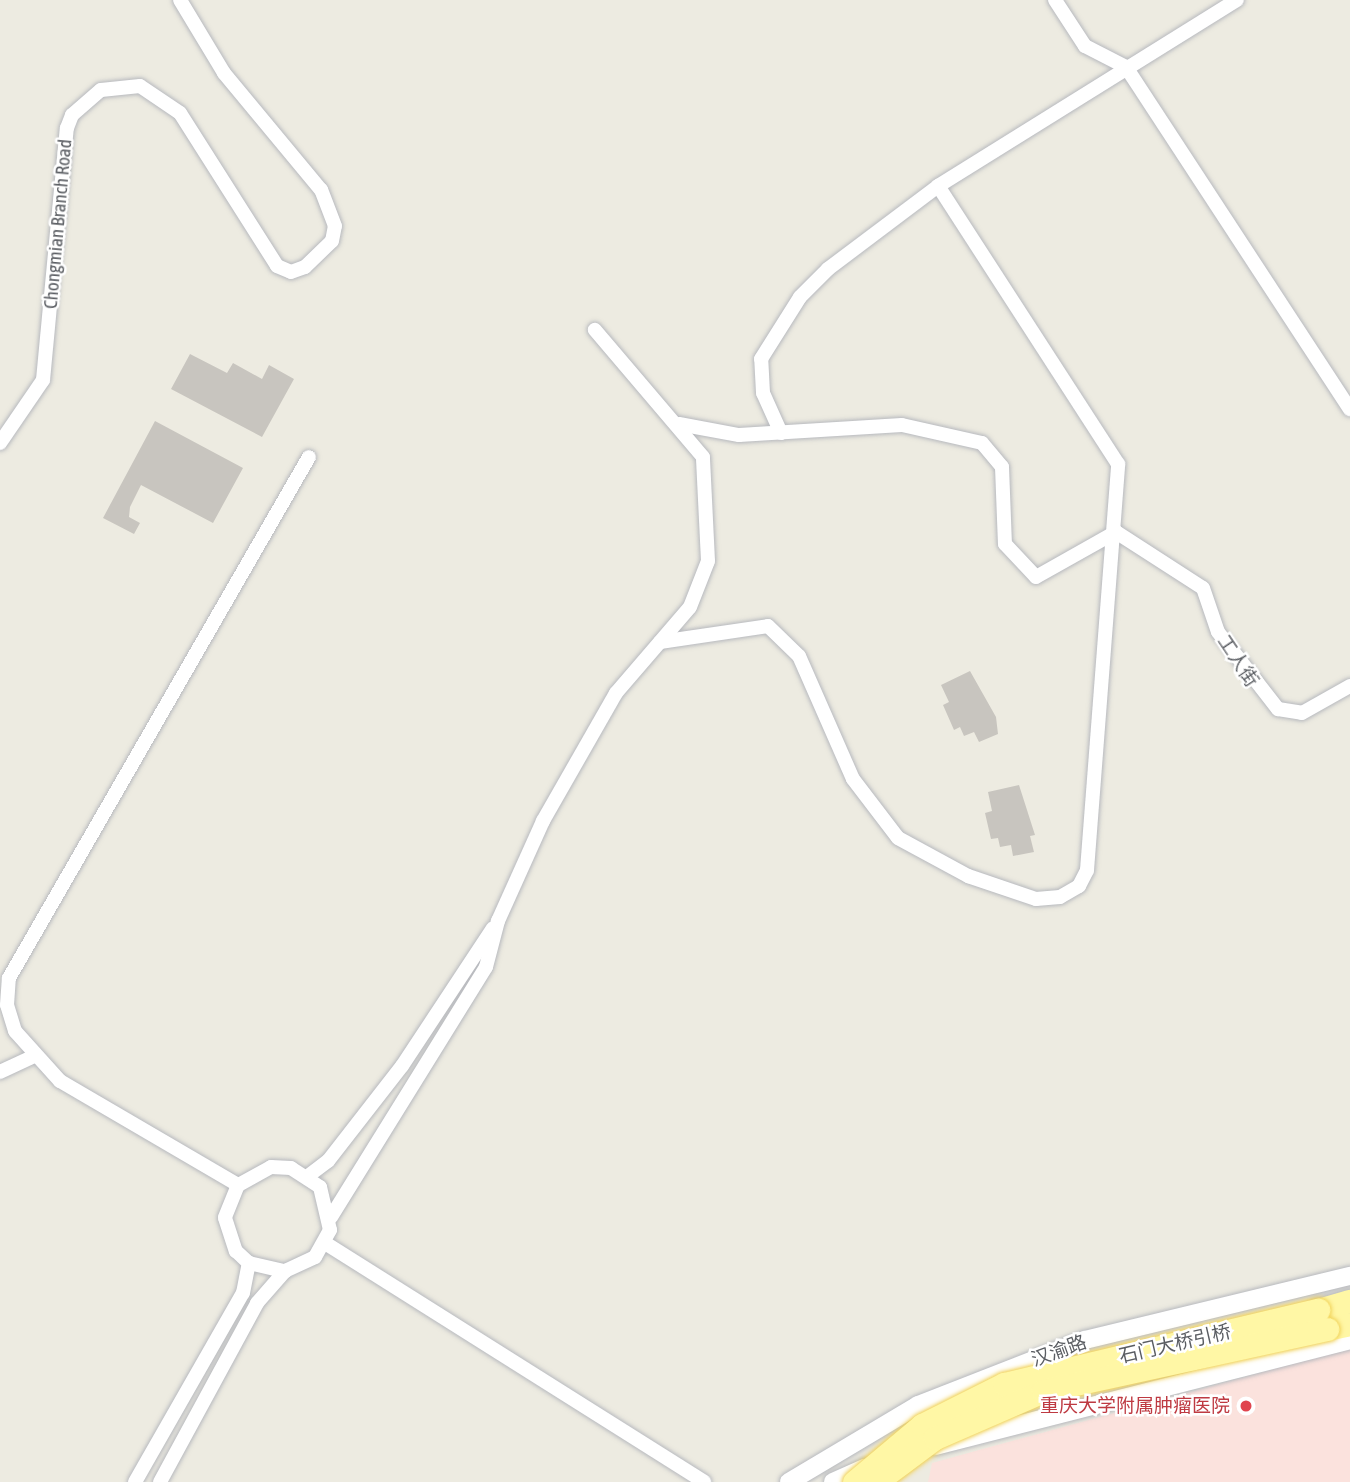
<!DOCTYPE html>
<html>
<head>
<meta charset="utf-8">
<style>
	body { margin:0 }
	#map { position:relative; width:1350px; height:1482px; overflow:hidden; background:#edebe1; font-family:"Asap Condensed","Noto Sans SC",sans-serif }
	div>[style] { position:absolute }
	.medical>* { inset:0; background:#fbe2dd }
	.building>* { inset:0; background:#c8c5bf }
	.roads { filter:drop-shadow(0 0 2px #b7b9be) drop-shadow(0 0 2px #b7b9be) }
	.minor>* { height:14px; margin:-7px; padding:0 7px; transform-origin:7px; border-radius:7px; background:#fff }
	.tertiary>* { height:18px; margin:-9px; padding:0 9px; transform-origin:9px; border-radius:9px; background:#fff }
	.primary>* { height:23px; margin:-11.5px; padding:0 11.5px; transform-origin:11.5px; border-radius:11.5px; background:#fff7a5 }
	.bridges { filter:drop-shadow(0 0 2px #f1d157) drop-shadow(0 0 2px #f1d157) }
	.primary-bridge>* { height:23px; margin:-11.5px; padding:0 11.5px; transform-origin:11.5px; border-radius:11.5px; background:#fff7a5 }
	.dots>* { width:19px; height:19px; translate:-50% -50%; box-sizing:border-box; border:4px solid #fff; border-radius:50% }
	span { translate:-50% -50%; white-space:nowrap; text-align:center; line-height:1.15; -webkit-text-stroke:5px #fff; paint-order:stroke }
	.street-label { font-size:19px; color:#5a5d62 }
	.health-label { font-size:19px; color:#be3a42 }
	.right { translate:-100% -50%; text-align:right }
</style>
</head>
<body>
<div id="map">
	<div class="medical">
		<div style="clip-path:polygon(1350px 1348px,1350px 1482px,928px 1482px,932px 1463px)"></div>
	</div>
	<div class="building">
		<div style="clip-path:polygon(190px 354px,227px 373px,233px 363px,262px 379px,269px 365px,294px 379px,262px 437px,171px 389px)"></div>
		<div style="clip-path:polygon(155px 421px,243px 468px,213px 523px,141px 485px,130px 507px,129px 517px,140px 523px,134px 534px,103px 518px)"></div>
		<div style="clip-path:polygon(970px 671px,996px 717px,998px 734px,979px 742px,974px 732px,964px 736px,960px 727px,954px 730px,943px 705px,949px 702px,941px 685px)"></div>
		<div style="clip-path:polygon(1019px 785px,1035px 835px,1030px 836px,1034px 852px,1013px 856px,1011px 845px,1000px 847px,998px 838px,991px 839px,985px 813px,992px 811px,988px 792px)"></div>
	</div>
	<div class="roads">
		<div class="minor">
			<div style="left:1055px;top:0;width:55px;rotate:56.9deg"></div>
			<div style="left:1085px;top:46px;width:46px;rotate:27.1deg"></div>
			<div style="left:1126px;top:67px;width:409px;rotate:56.8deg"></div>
			<div style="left:679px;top:424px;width:61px;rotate:10.4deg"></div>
			<div style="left:739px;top:435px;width:163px;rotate:-3.5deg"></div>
			<div style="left:902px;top:425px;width:82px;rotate:12.7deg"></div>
			<div style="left:982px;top:443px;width:31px;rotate:50deg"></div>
			<div style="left:1002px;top:467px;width:77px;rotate:87.8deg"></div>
			<div style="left:1005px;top:544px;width:45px;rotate:46.8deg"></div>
			<div style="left:1036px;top:577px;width:92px;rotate:-29.4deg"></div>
			<div style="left:781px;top:433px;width:44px;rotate:-114.2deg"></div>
			<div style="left:763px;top:393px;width:34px;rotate:-93deg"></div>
			<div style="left:761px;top:359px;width:73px;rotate:-57.8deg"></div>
			<div style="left:800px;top:297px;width:40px;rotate:-45deg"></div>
			<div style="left:828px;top:269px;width:138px;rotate:-37deg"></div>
			<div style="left:938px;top:186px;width:352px;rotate:-31.9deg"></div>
			<div style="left:0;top:443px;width:76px;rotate:-55.7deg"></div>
			<div style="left:43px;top:380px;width:253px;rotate:-84.6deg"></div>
			<div style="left:67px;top:128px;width:14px;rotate:-69deg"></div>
			<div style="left:72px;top:115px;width:38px;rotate:-41deg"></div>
			<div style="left:101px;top:90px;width:39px;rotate:-6deg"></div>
			<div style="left:140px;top:86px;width:48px;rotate:34deg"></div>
			<div style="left:180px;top:113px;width:181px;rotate:57.6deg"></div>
			<div style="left:277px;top:266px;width:15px;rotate:23deg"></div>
			<div style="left:291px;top:272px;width:15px;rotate:-20deg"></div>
			<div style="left:305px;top:267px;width:37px;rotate:-44deg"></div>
			<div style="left:332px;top:241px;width:15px;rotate:-79deg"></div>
			<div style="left:335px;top:226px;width:39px;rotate:-111deg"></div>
			<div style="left:321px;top:190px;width:152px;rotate:-129.7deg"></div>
			<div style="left:224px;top:73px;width:85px;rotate:-121.1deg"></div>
			<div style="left:1116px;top:532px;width:103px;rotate:32.8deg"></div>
			<div style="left:1203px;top:588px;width:46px;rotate:71.2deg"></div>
			<div style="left:1218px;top:632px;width:98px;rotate:52.1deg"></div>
			<div style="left:1278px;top:709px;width:24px;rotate:9deg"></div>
			<div style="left:1302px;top:713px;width:55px;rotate:-29.4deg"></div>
			<div style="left:660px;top:642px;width:109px;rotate:-8.4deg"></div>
			<div style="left:768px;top:626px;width:43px;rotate:44.1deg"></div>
			<div style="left:799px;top:656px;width:134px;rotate:66.3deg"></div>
			<div style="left:853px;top:779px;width:74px;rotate:52.7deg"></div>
			<div style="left:898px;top:838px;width:80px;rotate:28.5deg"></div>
			<div style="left:968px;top:876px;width:72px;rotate:18.7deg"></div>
			<div style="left:1036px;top:899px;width:24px;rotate:-5deg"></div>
			<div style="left:1060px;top:897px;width:22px;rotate:-30deg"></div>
			<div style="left:1079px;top:886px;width:18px;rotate:-63deg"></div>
			<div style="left:1087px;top:870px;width:407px;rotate:-85.6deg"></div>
			<div style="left:1118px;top:464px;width:331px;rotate:-122.9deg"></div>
			<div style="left:0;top:1072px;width:38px;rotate:-25deg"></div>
			<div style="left:308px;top:1176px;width:25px;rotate:-37deg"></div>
			<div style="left:328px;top:1161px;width:120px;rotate:-52.1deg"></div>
			<div style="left:402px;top:1066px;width:165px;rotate:-56.6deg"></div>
			<div style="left:238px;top:1185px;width:206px;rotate:-149.7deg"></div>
			<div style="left:60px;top:1081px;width:67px;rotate:-132deg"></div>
			<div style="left:15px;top:1031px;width:27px;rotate:-107deg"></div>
			<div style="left:7px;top:1005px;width:27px;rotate:-86deg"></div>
			<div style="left:9px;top:978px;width:601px;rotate:-60.07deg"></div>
			<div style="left:331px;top:1217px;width:294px;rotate:-58.2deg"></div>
			<div style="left:486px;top:967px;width:48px;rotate:-75.4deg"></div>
			<div style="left:498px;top:921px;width:110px;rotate:-65.8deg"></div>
			<div style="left:543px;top:821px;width:147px;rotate:-60.3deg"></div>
			<div style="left:616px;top:693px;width:113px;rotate:-49.3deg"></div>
			<div style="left:690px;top:607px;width:49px;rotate:-68.6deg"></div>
			<div style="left:708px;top:561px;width:104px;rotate:-92.8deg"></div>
			<div style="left:703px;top:457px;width:167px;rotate:-130.4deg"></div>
			<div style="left:325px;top:1243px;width:448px;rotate:32.2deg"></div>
			<div style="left:135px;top:1482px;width:218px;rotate:-60.3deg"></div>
			<div style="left:243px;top:1293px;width:31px;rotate:-79deg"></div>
			<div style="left:160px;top:1482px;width:204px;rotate:-61.5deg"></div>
			<div style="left:257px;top:1303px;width:43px;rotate:-48.8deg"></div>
			<div style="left:285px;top:1271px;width:33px;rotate:-25deg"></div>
			<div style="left:315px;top:1257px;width:31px;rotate:-61deg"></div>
			<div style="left:330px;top:1230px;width:44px;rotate:-103.1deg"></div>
			<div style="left:320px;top:1187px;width:35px;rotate:-147deg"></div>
			<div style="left:291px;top:1168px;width:20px;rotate:-177deg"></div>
			<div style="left:271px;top:1167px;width:38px;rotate:151deg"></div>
			<div style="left:238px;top:1185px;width:35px;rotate:112deg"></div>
			<div style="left:225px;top:1218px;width:35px;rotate:72deg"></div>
			<div style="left:236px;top:1251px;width:18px;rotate:43deg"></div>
			<div style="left:249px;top:1263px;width:37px;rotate:13deg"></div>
		</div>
		<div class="tertiary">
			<div style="left:935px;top:1446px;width:428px;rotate:-14.3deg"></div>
			<div style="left:789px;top:1482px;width:150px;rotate:-30.8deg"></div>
			<div style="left:918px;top:1405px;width:179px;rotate:-21.3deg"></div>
			<div style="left:1085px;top:1340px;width:273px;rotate:-13.6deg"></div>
			<div style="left:833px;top:1482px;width:35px;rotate:-24deg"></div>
		</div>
		<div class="primary">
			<div style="left:1318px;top:1310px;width:33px;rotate:-16deg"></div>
			<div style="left:1327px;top:1329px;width:24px;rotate:-12deg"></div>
		</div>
	</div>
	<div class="bridges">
		<div class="primary-bridge">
			<div style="left:854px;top:1482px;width:89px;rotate:-40deg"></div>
			<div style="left:922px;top:1425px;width:92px;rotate:-26.6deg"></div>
			<div style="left:1004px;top:1384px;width:323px;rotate:-13.3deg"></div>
			<div style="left:876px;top:1482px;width:74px;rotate:-36.7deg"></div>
			<div style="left:935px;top:1438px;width:118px;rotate:-23.5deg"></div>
			<div style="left:1043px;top:1391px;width:291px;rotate:-12.3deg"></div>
		</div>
	</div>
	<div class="dots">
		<div style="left:1246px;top:1406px;background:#e0444e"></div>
	</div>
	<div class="street-label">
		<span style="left:58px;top:224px;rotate:-85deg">Chongmian Branch Road</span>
		<span style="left:1238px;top:661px;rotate:56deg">工人街</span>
		<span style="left:1175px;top:1344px;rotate:-13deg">石门大桥引桥</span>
		<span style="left:1059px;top:1351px;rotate:-20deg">汉渝路</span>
	</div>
	<div class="health-label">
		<span class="right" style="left:1230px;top:1406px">重庆大学附属肿瘤医院</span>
	</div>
</div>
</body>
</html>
